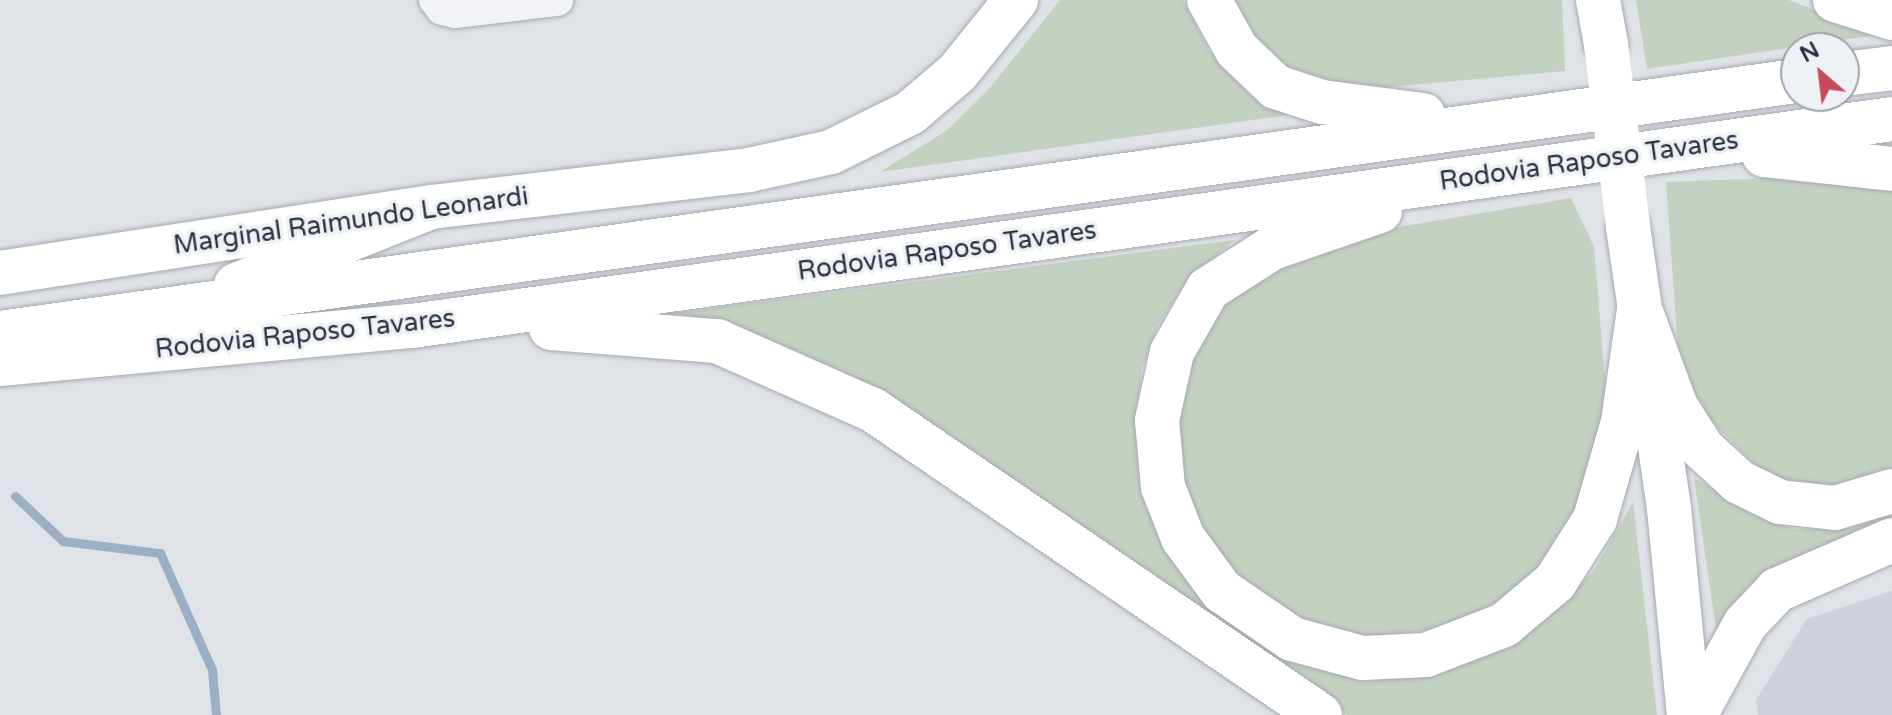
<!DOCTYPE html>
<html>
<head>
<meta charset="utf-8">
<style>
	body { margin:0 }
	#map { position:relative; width:1892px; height:715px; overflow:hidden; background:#dfe2e7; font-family:"Varela Round",sans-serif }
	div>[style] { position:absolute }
	.built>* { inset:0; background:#cdd1d9 }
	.green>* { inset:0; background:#c4d1c0 }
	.stream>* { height:9px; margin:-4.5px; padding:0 4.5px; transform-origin:4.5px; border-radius:4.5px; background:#9bafc5 }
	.roads { filter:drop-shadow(0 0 2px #a5a9b1) drop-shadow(0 0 2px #a5a9b1) }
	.street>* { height:32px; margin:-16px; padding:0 16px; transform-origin:16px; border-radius:16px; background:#f1f3f6 }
	.secondary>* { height:44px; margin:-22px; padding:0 22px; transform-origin:22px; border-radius:22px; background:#fff }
	.highway>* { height:44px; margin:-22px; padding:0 22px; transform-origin:22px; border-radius:22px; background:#fff }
	.secondary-bridge>* { height:44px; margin:-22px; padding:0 22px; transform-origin:22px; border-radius:22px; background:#fff }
	span { translate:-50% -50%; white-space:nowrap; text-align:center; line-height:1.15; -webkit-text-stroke:7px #eef1f5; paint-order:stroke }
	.street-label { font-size:26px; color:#29303d }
	.north { position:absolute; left:1780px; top:32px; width:80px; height:80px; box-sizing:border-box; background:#eef1f5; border:2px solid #9fa4ab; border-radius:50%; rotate:332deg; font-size:22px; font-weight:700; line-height:32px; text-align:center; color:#29303d }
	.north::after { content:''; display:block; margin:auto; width:28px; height:36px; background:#c64a5a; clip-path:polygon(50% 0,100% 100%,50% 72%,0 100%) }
</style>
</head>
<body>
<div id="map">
	<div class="built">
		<div style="clip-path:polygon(1892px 591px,1892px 715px,1758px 715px,1756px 700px,1807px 619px)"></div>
	</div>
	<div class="green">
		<div style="clip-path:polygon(1060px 0,1183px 0,1210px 52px,1249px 94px,1289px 115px,880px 172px,946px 131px,989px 89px)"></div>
		<div style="clip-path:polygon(1224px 0,1562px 0,1565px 71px,1359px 90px,1305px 86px,1271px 62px)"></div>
		<div style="clip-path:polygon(1636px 0,1789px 0,1877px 35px,1647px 69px)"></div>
		<div style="clip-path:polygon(1850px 175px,1892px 181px,1892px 475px,1844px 490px,1800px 490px,1759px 469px,1711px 421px,1679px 364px,1666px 182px)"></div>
		<div style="clip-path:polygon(1571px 198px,1594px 247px,1606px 393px,1596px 471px,1546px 566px,1512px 593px,1453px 626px,1368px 639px,1281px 613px,1208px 552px,1173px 461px,1175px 406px,1195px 341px,1218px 303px,1346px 236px)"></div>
		<div style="clip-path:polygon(1234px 240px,1187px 282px,1159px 323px,1142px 368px,1137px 410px,1141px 476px,1329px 669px,1556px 605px,1593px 572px,1633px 502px,1657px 715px,1348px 715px,1115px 560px,719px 326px,677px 313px)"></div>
		<div style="clip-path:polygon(1694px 478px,1768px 521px,1794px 529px,1849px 528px,1892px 512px,1892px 533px,1716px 629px)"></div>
	</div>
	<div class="stream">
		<div style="left:15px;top:496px;width:66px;rotate:43.2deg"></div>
		<div style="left:63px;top:541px;width:98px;rotate:7.1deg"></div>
		<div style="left:160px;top:553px;width:128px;rotate:66deg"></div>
		<div style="left:212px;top:670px;width:45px;rotate:84.9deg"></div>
	</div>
	<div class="roads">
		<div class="street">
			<div style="left:435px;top:0;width:11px;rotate:52deg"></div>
			<div style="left:442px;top:9px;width:13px;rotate:13deg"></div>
			<div style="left:455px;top:12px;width:103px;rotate:-6.7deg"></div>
		</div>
		<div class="secondary">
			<div style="left:1598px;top:0;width:45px;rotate:79.7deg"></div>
			<div style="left:1628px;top:227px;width:284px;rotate:81.7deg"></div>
			<div style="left:1669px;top:508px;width:208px;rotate:84.5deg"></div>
			<div style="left:0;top:273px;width:436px;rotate:-8.7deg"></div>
			<div style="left:431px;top:207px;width:320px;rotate:-6.6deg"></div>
			<div style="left:749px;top:170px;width:84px;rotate:-12.4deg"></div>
			<div style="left:831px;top:152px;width:88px;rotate:-26.3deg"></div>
			<div style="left:910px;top:113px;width:62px;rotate:-40.4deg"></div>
			<div style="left:957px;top:73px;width:94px;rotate:-51.1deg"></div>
		</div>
		<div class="highway">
			<div style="left:1209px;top:0;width:57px;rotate:60.8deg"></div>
			<div style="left:1237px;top:50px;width:54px;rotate:43.5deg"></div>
			<div style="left:1276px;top:87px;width:48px;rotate:18.1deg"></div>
			<div style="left:1322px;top:102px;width:102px;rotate:7.3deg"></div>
			<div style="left:1835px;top:0;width:60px;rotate:17.5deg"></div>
			<div style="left:1844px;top:74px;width:48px;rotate:-7.1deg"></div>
			<div style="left:1764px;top:155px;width:129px;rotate:6.2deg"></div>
			<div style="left:1380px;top:211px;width:114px;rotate:161.1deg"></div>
			<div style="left:1272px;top:248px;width:76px;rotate:147.4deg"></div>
			<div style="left:1208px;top:289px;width:73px;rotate:119.7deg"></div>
			<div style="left:1172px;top:352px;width:70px;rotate:102.4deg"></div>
			<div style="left:1157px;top:420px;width:67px;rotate:84.9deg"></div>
			<div style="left:1163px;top:487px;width:55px;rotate:68.6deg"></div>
			<div style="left:1183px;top:538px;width:66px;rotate:53.7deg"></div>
			<div style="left:1222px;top:591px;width:85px;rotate:34.4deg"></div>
			<div style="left:1292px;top:639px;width:73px;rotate:15deg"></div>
			<div style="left:1363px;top:658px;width:63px;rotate:-2.7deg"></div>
			<div style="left:1426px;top:655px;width:84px;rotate:-21deg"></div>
			<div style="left:1504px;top:625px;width:67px;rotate:-40.1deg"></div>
			<div style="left:1555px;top:582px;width:75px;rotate:-57.6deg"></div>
			<div style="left:1595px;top:519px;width:101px;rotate:-73.9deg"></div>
			<div style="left:1623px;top:422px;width:114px;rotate:-81.9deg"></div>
			<div style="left:236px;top:285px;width:210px;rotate:-21.8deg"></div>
			<div style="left:1642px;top:315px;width:98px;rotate:69.7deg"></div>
			<div style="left:1676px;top:407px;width:50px;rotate:57.3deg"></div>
			<div style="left:1703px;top:449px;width:49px;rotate:42.5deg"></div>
			<div style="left:1739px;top:482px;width:46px;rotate:26deg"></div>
			<div style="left:1780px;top:502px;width:55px;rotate:6.2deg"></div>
			<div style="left:1835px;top:508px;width:59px;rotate:-16.6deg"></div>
			<div style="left:551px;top:328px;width:167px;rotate:4.5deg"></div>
			<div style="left:717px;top:341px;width:171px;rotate:23.9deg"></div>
			<div style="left:873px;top:410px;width:541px;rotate:34.31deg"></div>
			<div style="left:0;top:333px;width:1814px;rotate:-7.99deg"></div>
			<div style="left:0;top:364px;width:414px;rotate:-5.3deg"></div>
			<div style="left:412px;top:326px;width:1494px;rotate:-7.96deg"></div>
			<div style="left:1695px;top:715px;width:104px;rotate:-61.2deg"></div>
			<div style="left:1745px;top:624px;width:47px;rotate:-46.7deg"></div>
			<div style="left:1777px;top:590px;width:125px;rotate:-23.5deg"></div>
		</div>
	</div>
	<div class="secondary-bridge">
		<div style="left:1606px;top:44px;width:184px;rotate:83.1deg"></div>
	</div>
	<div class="street-label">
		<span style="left:1589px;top:161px;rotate:-8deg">Rodovia Raposo Tavares</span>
		<span style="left:351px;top:221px;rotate:-8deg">Marginal Raimundo Leonardi</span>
		<span style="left:947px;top:251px;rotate:-8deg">Rodovia Raposo Tavares</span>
		<span style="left:305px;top:334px;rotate:-6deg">Rodovia Raposo Tavares</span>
	</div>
	<div class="north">N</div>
</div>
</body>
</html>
